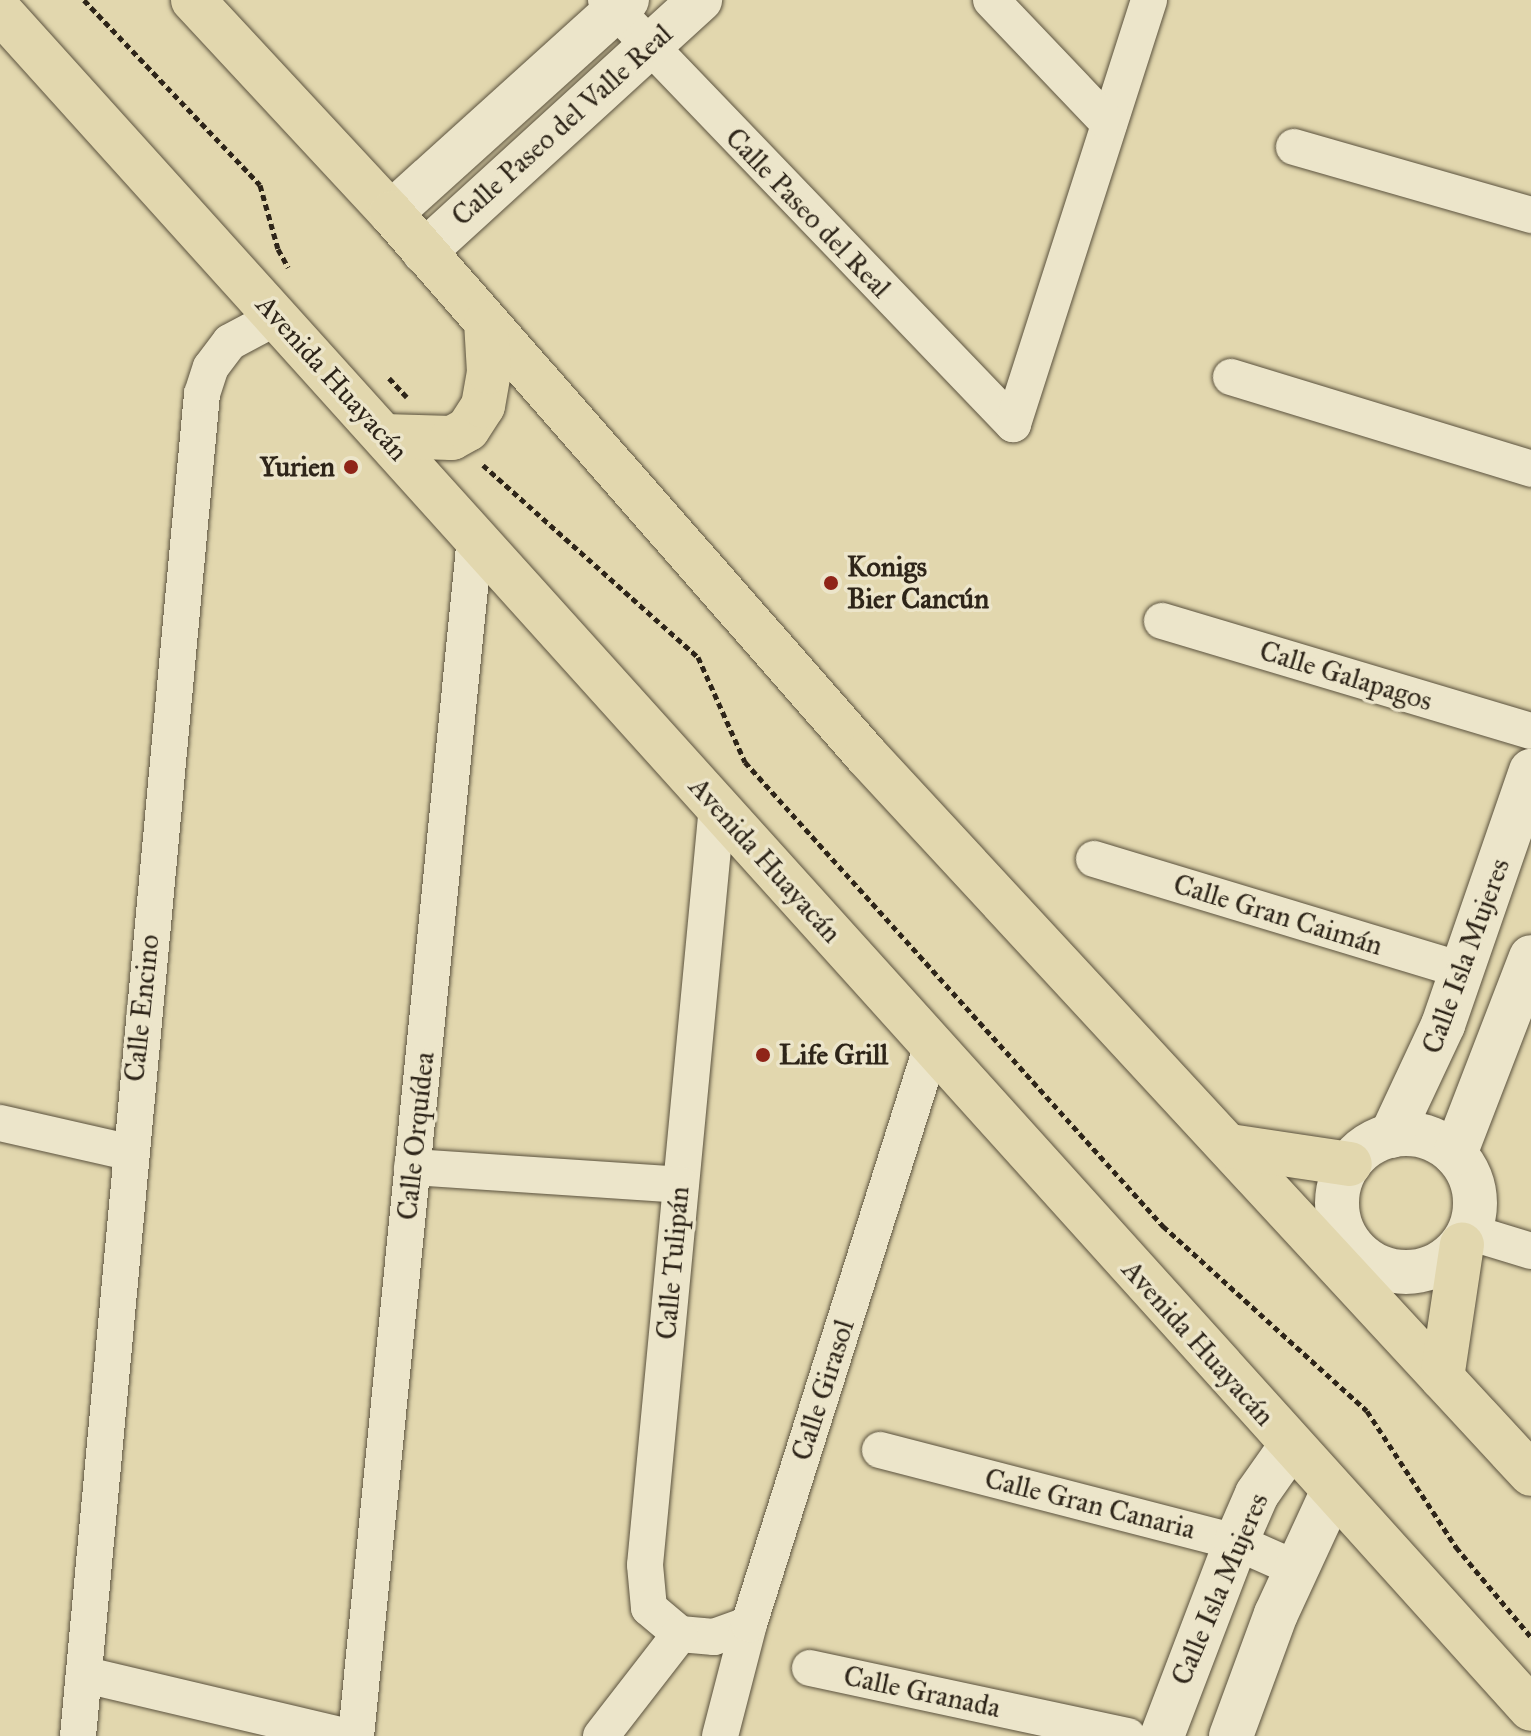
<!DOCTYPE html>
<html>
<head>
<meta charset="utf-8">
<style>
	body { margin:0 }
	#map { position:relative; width:1531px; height:1736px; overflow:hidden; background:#e2d7ae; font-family:"IM FELL Great Primer",serif }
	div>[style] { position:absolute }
	.path>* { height:5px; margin-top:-2.5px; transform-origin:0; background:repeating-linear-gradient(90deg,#2e2519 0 6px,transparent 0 10px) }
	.roads { filter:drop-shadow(0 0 2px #5b523e) drop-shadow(0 0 2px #5b523e) }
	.street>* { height:36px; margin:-18px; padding:0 18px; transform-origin:18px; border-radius:18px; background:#ece5ca }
	.secondary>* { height:44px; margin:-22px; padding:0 22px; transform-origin:22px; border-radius:22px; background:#ece5ca }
	.secondary>.ring { margin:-22px; padding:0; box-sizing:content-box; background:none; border:44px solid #ece5ca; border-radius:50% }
	.primary>* { height:44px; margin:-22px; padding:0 22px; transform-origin:22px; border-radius:22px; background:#e2d7ae }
	.dots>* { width:22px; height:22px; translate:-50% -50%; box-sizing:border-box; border:4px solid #ece5ca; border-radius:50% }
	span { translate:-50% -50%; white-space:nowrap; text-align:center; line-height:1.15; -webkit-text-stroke:7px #ece5ca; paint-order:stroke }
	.street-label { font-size:28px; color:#2e2519 }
	.poi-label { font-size:28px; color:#2e2519; font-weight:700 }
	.right { translate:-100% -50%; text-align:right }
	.left { translate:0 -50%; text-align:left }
</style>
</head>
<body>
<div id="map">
	<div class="path">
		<div style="left:84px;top:0;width:255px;rotate:46.4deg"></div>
		<div style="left:260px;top:185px;width:66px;rotate:74.3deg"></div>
		<div style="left:278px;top:249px;width:21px;rotate:61deg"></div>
		<div style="left:389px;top:378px;width:26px;rotate:47deg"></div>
		<div style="left:483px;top:465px;width:288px;rotate:41.8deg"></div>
		<div style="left:698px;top:657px;width:115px;rotate:65.9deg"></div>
		<div style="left:745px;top:762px;width:625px;rotate:47.99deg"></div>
		<div style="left:1163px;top:1226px;width:275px;rotate:42.2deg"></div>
		<div style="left:1367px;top:1411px;width:163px;rotate:56.8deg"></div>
		<div style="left:1456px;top:1547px;width:117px;rotate:50.2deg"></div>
	</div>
	<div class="roads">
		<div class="street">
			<div style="left:606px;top:0;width:588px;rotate:46.17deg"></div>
			<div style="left:1013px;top:424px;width:445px;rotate:-72.2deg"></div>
			<div style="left:991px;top:0;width:171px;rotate:46.4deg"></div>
			<div style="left:1294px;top:147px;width:247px;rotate:16deg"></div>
			<div style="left:1231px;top:377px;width:314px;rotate:17deg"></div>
			<div style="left:1162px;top:621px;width:385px;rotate:16.6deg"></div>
			<div style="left:717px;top:806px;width:762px;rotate:95.42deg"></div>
			<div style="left:645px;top:1565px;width:43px;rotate:84.7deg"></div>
			<div style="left:649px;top:1608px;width:40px;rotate:40deg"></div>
			<div style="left:680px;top:1634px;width:34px;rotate:5deg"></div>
			<div style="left:714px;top:1637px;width:37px;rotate:-20deg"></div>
			<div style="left:1094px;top:859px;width:384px;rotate:16.8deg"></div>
			<div style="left:0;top:1123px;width:131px;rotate:12.8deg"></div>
			<div style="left:412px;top:1167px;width:269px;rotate:3.8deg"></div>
			<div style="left:1469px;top:1232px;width:65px;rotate:17deg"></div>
			<div style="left:880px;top:1450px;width:368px;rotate:14.5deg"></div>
			<div style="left:1236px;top:1542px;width:67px;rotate:23.9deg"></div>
			<div style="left:810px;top:1668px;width:325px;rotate:12.1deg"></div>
			<div style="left:86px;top:1675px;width:266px;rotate:13.3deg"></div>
			<div style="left:78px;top:1736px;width:1348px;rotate:-84.72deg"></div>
			<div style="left:202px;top:394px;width:28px;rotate:-72deg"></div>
			<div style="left:211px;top:367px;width:31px;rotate:-53deg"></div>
			<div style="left:230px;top:342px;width:53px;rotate:-28deg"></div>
			<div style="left:356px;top:1736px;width:1205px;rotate:-84.33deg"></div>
			<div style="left:601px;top:1736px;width:129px;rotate:-52.2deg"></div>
			<div style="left:720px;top:1736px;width:116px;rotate:-75.5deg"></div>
			<div style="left:749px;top:1624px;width:607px;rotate:-72.46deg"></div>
		</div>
		<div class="secondary">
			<div style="left:391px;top:213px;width:318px;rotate:-42.1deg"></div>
			<div style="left:424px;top:252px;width:374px;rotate:-42.4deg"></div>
			<div class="ring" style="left:1337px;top:1134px;width:94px;height:94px"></div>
			<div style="left:1391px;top:1136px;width:123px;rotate:-64.9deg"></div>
			<div style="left:1443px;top:1025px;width:269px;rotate:-70.9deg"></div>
			<div style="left:1455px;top:1154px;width:211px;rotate:-68.9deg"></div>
			<div style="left:1162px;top:1736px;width:208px;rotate:-69.1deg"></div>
			<div style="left:1236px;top:1542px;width:52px;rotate:-66.4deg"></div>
			<div style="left:1257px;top:1494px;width:57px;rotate:-54.9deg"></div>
			<div style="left:1231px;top:1736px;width:130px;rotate:-69.8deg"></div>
			<div style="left:1276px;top:1614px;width:133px;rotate:-65.2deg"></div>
		</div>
		<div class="primary">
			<div style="left:193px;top:0;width:291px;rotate:47.1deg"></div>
			<div style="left:391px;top:213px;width:721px;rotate:48.77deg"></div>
			<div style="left:866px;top:755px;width:979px;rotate:47.23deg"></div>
			<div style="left:0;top:11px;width:2286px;rotate:47.96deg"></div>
			<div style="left:384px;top:436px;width:68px;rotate:1.7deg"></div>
			<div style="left:452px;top:438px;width:18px;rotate:-29deg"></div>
			<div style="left:468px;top:429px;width:27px;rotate:-57deg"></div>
			<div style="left:483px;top:406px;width:35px;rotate:-80deg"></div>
			<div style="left:489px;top:372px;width:50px;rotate:-93.4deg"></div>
			<div style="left:1230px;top:1146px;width:121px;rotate:8.5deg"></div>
			<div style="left:1442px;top:1378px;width:135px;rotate:-81.5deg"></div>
		</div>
	</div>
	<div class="dots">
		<div style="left:351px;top:467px;background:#8f2418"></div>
		<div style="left:831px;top:583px;background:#8f2418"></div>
		<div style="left:763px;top:1055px;background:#8f2418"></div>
	</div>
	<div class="street-label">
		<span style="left:562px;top:125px;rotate:-42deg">Calle Paseo del Valle Real</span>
		<span style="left:808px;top:213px;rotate:46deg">Calle Paseo del Real</span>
		<span style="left:332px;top:378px;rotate:48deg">Avenida Huayacán</span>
		<span style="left:1346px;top:676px;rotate:17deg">Calle Galapagos</span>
		<span style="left:765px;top:860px;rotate:48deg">Avenida Huayacán</span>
		<span style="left:1278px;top:915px;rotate:17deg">Calle Gran Caimán</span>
		<span style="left:1466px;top:956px;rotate:-70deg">Calle Isla Mujeres</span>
		<span style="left:142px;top:1008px;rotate:-84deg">Calle Encino</span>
		<span style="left:416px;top:1136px;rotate:-84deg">Calle Orquídea</span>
		<span style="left:673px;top:1263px;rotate:-85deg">Calle Tulipán</span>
		<span style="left:1198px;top:1343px;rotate:48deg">Avenida Huayacán</span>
		<span style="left:823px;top:1390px;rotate:-72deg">Calle Girasol</span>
		<span style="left:1090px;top:1504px;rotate:14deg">Calle Gran Canaria</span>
		<span style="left:1220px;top:1589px;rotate:-67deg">Calle Isla Mujeres</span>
		<span style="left:922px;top:1692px;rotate:12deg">Calle Granada</span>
	</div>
	<div class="poi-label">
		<span class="right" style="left:335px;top:467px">Yurien</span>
		<span class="left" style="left:847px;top:583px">Konigs<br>Bier Cancún</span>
		<span class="left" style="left:779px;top:1055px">Life Grill</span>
	</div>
</div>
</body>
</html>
